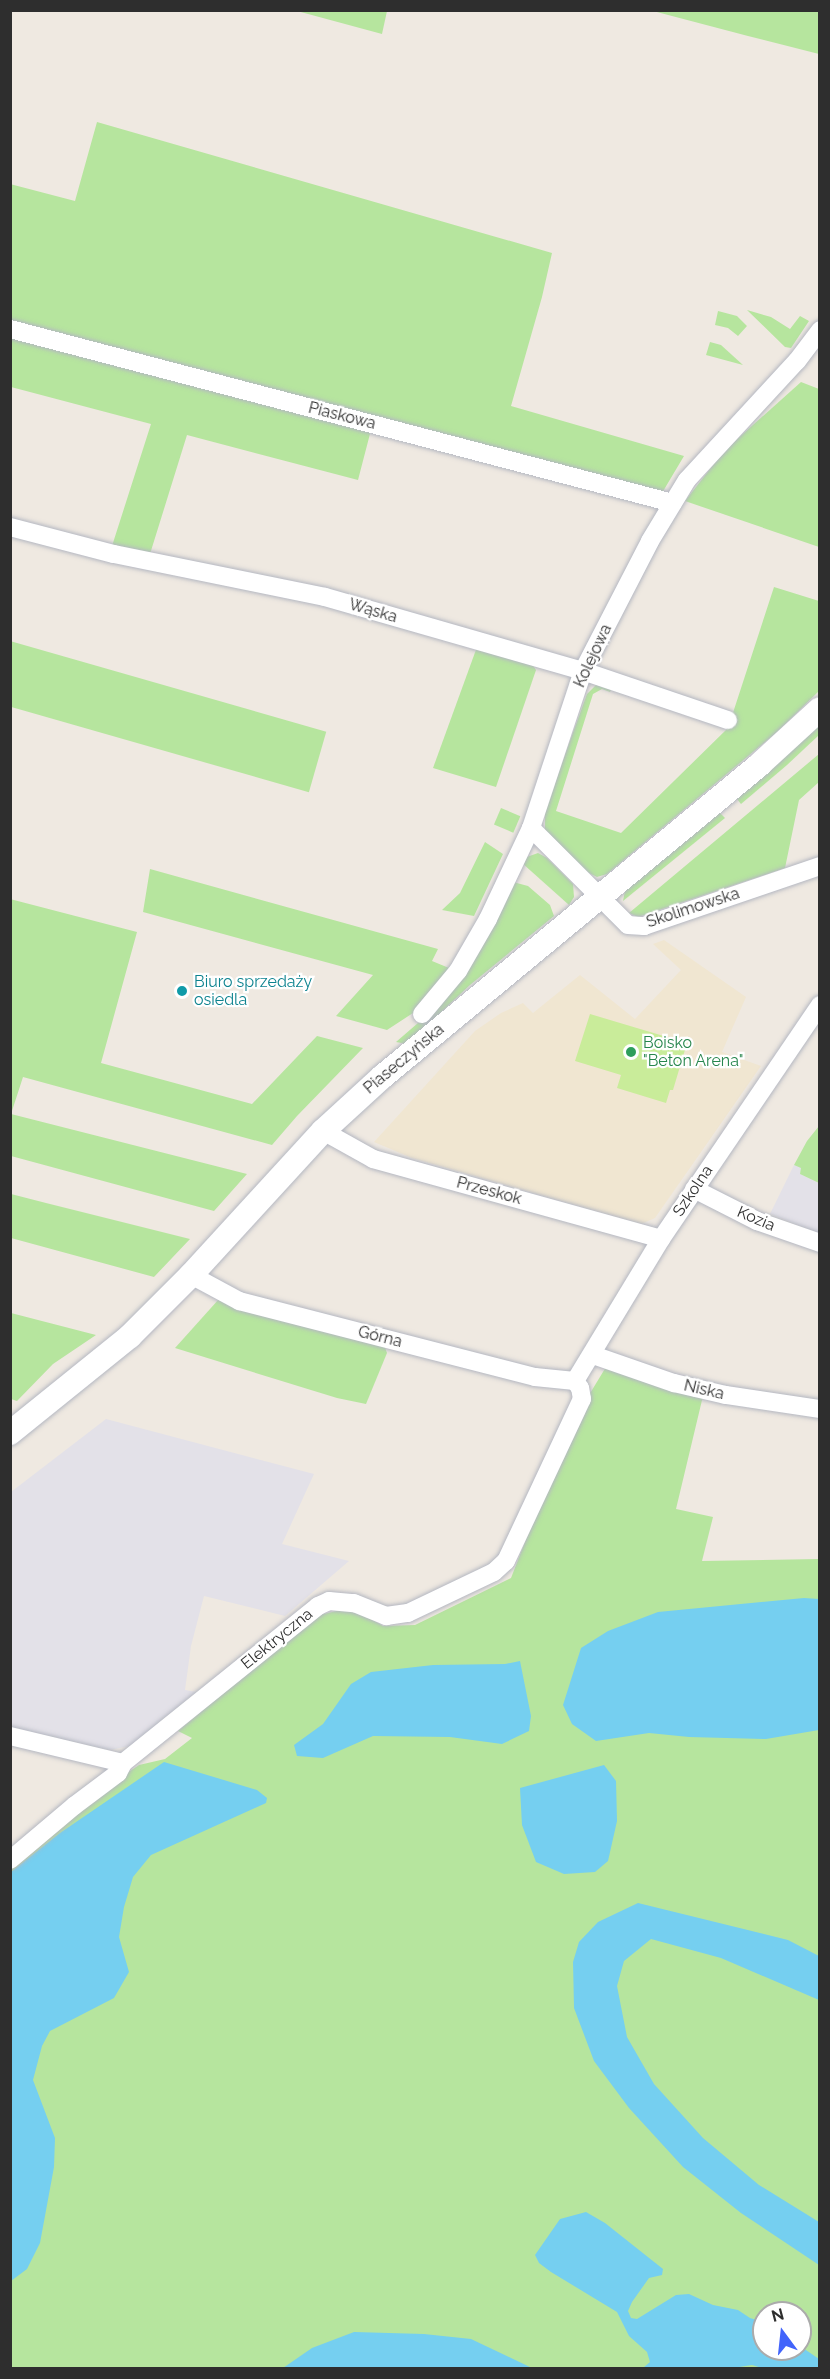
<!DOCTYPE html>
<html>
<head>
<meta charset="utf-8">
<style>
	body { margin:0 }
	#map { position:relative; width:830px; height:2379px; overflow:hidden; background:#efe9e1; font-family:Raleway,sans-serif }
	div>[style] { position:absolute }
	.industrial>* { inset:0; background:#e3e1e8 }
	.education>* { inset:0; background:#f0e6d1 }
	.green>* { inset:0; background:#b6e59e; transform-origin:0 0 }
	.pitch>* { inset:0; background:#c9ec9a }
	.water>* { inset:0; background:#75cff0 }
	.roads { filter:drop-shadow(0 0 2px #b4b7c1) drop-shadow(0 0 2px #b4b7c1) }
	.street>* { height:18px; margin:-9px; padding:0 9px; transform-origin:9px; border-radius:9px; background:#fff }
	.secondary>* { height:24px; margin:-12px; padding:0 12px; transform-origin:12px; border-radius:12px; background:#fff }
	.dots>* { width:16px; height:16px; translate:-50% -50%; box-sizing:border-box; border:3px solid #fff; border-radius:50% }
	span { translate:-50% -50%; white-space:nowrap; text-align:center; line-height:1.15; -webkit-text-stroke:4.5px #fff; paint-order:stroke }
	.street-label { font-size:16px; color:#2e2e2e }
	.culture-label { font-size:16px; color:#0d838f }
	.left { translate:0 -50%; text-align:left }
	.leisure-label { font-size:16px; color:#27864d }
	.frame { position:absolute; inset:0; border:12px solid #2e2e2e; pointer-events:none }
	.north { position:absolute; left:752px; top:2301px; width:60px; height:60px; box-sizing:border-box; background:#fff; border:2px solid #ababab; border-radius:50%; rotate:345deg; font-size:16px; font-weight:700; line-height:24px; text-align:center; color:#2e2e2e }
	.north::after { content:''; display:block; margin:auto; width:21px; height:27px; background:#4264fb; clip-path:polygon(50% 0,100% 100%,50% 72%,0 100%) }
</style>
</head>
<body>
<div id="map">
	<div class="industrial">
		<div style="clip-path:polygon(794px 1165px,802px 1168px,800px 1174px,819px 1183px,819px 1233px,770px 1214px)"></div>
		<div style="clip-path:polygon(106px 1419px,314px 1474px,282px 1544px,349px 1561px,285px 1616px,204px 1596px,191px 1646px,185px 1690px,196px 1692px,130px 1746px,110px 1750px,11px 1727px,11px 1492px)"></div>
	</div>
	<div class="education">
		<div style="clip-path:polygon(664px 940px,746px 997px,722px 1052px,761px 1066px,655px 1218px,641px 1224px,412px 1158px,374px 1142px,475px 1031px,501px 1013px,523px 1003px,533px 1013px,580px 975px,635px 1019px,681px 970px,653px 944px)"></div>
	</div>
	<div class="green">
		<div style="clip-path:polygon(297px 11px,387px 11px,382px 34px)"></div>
		<div style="clip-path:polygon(653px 11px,819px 11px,819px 54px,748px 36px)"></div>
		<div style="clip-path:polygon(97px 122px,552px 253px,542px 297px,511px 406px,684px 456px,662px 493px,11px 320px,10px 184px,75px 201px)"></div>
		<div style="clip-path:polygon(747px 310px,771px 317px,790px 329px,800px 316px,809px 321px,791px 348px,785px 347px)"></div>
		<div style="clip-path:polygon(718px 311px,737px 316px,747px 326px,738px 336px,728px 328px,715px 325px)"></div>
		<div style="clip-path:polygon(10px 336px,371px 430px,358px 480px,187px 435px,150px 554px,112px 546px,151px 424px,11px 387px)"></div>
		<div style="clip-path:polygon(710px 342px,721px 345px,743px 365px,706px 355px)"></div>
		<div style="clip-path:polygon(801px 382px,819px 389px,819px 547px,685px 501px,725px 450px)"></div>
		<div style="clip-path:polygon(774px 587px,819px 601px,819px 691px,777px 732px,607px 874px,597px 877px,585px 871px,545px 830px,545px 810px,587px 694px,597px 684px,612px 687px,610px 692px,602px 689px,593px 694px,556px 811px,621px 833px,728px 728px)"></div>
		<div style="left:10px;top:641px;width:329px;height:63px;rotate:16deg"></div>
		<div style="clip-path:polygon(477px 647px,532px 664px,536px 670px,496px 787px,433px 768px)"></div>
		<div style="clip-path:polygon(819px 726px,819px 735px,787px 765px,741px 804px,737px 799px)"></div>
		<div style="clip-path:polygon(819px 754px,819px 782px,799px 800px,785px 868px,638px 917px,629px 913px)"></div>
		<div style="left:501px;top:808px;width:21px;height:18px;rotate:23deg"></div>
		<div style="clip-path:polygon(720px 813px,725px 818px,623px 901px,625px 891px)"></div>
		<div style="clip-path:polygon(485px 842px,503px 854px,474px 916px,442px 910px,460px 893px)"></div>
		<div style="clip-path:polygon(538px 853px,547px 858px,573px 884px,574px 897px,569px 905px,522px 863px,524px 858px)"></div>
		<div style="clip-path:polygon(150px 869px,438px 949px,432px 961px,449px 968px,413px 1013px,387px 1030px,336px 1016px,373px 975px,143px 912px)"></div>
		<div style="clip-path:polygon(513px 882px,528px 886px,550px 905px,554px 916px,470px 985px,407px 1044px,396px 1042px,440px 1004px)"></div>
		<div style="clip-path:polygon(10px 899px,137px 932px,101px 1063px,252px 1104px,317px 1036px,363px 1048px,297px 1116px,272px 1145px,23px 1077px,11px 1114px,247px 1174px,214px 1211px,11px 1156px)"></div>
		<div style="clip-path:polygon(819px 1126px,819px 1183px,800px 1174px,801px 1168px,794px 1165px,807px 1141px)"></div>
		<div style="clip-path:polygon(11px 1194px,46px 1203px,190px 1239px,154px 1277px,11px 1238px)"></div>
		<div style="clip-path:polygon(219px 1299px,383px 1342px,387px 1353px,366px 1404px,337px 1398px,175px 1348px)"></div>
		<div style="clip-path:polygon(10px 1313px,11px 1313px,96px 1335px,53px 1364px,17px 1401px,11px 1399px)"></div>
		<div style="clip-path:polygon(evenodd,606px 1367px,703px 1396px,676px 1509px,713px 1517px,702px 1561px,819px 1559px,819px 2368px,11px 2368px,11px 1863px,109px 1785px,139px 1765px,165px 1759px,192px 1738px,178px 1731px,315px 1616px,345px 1609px,367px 1616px,383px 1626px,415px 1625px,511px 1578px,541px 1501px,585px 1414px,589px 1395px,606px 1367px,764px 2313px,800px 2313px,800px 2349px,764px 2349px,764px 2313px)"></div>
	</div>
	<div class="pitch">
		<div style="clip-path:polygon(590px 1014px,687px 1043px,673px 1090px,670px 1090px,666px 1103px,617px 1088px,621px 1075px,575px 1061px)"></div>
	</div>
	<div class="water">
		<div style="clip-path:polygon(804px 1598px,819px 1599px,819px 1730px,766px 1739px,689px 1737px,649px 1733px,596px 1741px,572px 1724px,563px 1705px,581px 1648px,608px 1631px,658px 1612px)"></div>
		<div style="clip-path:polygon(520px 1661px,531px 1716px,529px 1731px,502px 1744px,450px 1737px,373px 1736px,323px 1758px,297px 1756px,294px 1745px,323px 1724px,351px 1684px,371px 1672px,433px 1665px,505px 1664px)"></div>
		<div style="clip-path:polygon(164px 1762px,257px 1790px,267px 1798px,266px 1803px,151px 1855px,133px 1877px,124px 1907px,119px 1937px,129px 1972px,114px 1998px,50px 2031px,42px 2046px,33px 2080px,55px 2138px,54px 2167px,40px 2243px,27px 2269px,11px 2281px,11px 1872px,60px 1833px)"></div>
		<div style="clip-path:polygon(604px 1765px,616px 1781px,617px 1821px,608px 1861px,595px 1872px,564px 1874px,536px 1862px,522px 1825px,520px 1788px)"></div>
		<div style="clip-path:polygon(638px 1903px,788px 1940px,819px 1956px,819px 2000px,721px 1958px,651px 1939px,624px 1961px,617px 1986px,627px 2037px,654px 2084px,703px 2138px,759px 2185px,819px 2222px,819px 2265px,741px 2213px,683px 2167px,629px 2108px,594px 2061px,574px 2008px,573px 1962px,579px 1942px,598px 1922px)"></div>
		<div style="clip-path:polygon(586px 2212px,605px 2223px,663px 2269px,662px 2275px,649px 2278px,632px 2302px,628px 2311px,631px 2318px,637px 2319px,676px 2295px,689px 2294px,713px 2305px,738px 2310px,750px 2318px,760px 2321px,764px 2323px,764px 2349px,800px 2349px,800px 2346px,819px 2359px,819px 2368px,762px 2368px,752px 2365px,733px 2368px,643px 2368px,650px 2362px,647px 2352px,629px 2336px,617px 2312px,551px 2272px,539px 2263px,535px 2255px,560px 2219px)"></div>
		<div style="clip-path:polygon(354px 2332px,424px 2334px,471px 2339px,532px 2368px,283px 2368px,312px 2348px)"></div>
	</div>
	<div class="roads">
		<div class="street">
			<div style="left:10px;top:329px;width:685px;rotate:14.71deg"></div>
			<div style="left:10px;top:527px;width:107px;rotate:14.6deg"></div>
			<div style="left:114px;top:554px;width:215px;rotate:11.5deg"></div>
			<div style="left:325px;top:597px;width:268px;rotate:16deg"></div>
			<div style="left:583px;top:671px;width:153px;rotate:18.7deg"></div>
			<div style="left:531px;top:828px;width:137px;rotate:45deg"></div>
			<div style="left:628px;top:925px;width:16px;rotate:4deg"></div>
			<div style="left:644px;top:926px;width:186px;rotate:-18.8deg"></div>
			<div style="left:422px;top:1014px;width:56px;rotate:-50.1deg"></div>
			<div style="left:458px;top:971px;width:60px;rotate:-60deg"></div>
			<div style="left:488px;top:919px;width:101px;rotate:-64.7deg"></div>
			<div style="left:531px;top:828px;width:165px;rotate:-71.7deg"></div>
			<div style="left:583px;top:671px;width:146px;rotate:-62.7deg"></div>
			<div style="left:650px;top:541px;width:71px;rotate:-58.8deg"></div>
			<div style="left:687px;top:480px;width:162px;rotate:-47.3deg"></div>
			<div style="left:797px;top:361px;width:39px;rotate:-53deg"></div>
			<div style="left:323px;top:1131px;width:57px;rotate:29.2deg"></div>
			<div style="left:373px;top:1159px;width:299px;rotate:15.5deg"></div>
			<div style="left:694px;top:1189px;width:71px;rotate:26.9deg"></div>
			<div style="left:757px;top:1221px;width:67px;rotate:19.2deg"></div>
			<div style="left:191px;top:1275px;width:55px;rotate:28.4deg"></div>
			<div style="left:239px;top:1301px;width:306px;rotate:14.4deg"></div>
			<div style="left:535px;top:1377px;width:40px;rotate:5.7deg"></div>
			<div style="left:593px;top:1355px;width:86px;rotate:19.1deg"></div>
			<div style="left:674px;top:1383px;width:53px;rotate:13deg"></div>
			<div style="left:726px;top:1395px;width:95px;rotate:8.5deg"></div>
			<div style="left:575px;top:1381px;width:166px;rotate:-58.8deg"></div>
			<div style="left:661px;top:1239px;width:283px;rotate:-55.8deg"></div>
			<div style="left:10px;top:1736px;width:116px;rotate:13.4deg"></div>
			<div style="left:10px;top:1860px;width:84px;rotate:-40.2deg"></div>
			<div style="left:74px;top:1806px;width:55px;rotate:-36.9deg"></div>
			<div style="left:118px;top:1773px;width:11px;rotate:-63deg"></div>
			<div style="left:123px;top:1763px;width:250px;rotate:-38.8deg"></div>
			<div style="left:318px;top:1606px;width:12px;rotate:-24deg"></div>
			<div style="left:329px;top:1601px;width:25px;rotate:5deg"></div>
			<div style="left:354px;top:1603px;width:35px;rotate:22deg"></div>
			<div style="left:386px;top:1616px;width:22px;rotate:-8deg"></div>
			<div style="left:408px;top:1613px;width:95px;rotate:-25.5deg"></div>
			<div style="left:494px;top:1572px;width:16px;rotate:-43deg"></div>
			<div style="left:506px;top:1561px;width:179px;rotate:-64.9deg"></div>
			<div style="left:582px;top:1399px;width:11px;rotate:-100deg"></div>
			<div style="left:580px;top:1388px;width:9px;rotate:-126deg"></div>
		</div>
		<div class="secondary">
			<div style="left:10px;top:1433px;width:154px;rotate:-38.9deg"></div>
			<div style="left:130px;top:1336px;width:86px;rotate:-45deg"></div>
			<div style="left:191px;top:1275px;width:195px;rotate:-47.5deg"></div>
			<div style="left:323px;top:1131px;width:80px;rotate:-42.5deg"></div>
			<div style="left:382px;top:1077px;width:491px;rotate:-39.6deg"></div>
			<div style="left:760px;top:764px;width:81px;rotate:-42.5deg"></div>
		</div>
	</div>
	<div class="dots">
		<div style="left:182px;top:991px;background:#0f9aa8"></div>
		<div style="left:631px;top:1052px;background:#2e9e5b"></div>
	</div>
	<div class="street-label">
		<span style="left:342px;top:416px;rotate:14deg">Piaskowa</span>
		<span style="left:373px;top:611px;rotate:16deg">Wąska</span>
		<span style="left:593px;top:656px;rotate:-65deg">Kolejowa</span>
		<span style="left:693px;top:908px;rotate:-18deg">Skolimowska</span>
		<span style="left:404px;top:1059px;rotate:-40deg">Piaseczyńska</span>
		<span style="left:489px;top:1191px;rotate:15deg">Przeskok</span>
		<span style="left:693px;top:1191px;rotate:-56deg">Szkolna</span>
		<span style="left:756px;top:1219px;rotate:23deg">Kozia</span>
		<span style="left:380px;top:1337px;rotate:14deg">Górna</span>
		<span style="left:704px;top:1390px;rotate:13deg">Niska</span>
		<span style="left:277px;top:1639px;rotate:-39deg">Elektryczna</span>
	</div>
	<div class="culture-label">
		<span class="left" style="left:194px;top:991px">Biuro sprzedaży<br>osiedla</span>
	</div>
	<div class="leisure-label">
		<span class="left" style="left:643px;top:1052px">Boisko<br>"Beton Arena"</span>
	</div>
	<div class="frame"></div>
	<div class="north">N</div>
</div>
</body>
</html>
